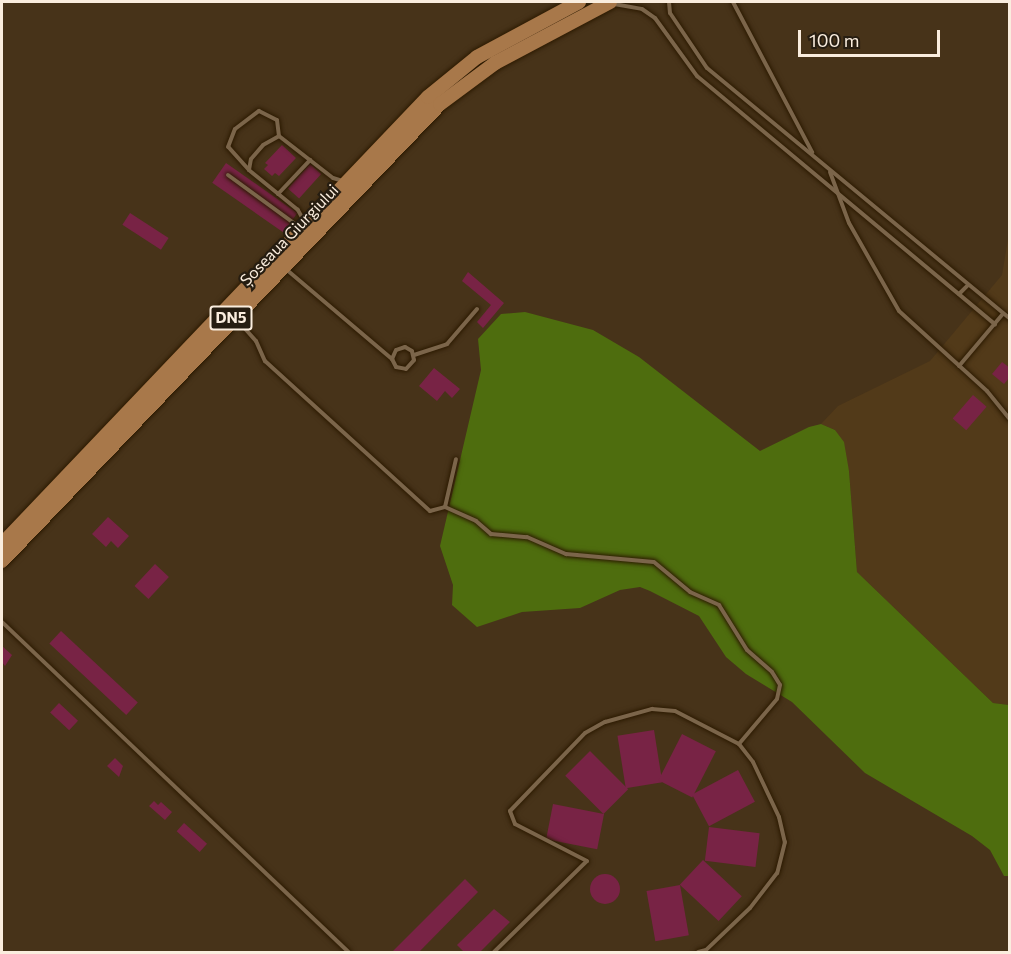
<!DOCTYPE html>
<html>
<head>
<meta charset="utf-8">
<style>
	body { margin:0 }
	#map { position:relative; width:1011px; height:954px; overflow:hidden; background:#473319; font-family:Commissioner,sans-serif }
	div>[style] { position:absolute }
	.built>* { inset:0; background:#523a19 }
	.forest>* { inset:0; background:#4e6d0e }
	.building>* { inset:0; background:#782345; transform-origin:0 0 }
	.round { border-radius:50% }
	.roads { filter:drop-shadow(0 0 2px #2c1a01) drop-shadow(0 0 2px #2c1a01) }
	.service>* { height:4px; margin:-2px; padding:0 2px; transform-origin:2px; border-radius:2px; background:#7b654a }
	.trunk>* { height:14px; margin:-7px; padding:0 7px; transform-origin:7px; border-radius:7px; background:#a8784a }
	span { translate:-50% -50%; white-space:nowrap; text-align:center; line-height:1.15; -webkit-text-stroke:4.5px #261d11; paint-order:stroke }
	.shield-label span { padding:2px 4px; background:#261d11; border:2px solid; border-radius:4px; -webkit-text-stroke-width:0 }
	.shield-label { font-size:15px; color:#faedde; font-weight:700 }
	.street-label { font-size:16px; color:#faedde }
	.frame { position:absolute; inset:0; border:3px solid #faedde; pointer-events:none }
	.scale { position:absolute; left:798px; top:30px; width:142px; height:27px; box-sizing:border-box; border:3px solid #faedde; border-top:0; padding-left:8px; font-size:18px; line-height:21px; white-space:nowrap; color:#faedde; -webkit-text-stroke:4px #261d11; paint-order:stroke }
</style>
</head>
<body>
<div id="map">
	<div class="built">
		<div style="clip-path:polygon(1009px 233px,1009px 705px,993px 703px,857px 572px,849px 471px,835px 430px,821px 424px,838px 406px,930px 361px,1002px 275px)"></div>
	</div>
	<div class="forest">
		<div style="clip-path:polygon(525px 312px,593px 330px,639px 357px,760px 451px,809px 427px,821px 424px,835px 430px,844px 442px,849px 471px,857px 572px,993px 703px,1009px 705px,1009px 876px,1004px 876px,990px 850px,972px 836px,865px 773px,792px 702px,746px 674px,726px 657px,699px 616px,650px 591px,640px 587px,620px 590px,580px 608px,522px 612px,477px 627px,452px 605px,453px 585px,440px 546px,481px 370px,478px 339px,501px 314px)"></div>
	</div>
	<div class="building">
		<div style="clip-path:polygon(282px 145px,296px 158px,279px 176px,275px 173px,272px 176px,264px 169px,268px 165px,265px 163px)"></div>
		<div style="left:226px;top:163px;width:87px;height:24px;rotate:35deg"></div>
		<div style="left:310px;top:164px;width:15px;height:33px;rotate:42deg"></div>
		<div style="left:130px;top:213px;width:46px;height:14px;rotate:33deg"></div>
		<div style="clip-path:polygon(468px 272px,504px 303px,483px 328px,477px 322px,491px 305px,462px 281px)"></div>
		<div style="clip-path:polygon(1002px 362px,1010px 368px,1010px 377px,1004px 384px,992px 374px)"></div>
		<div style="clip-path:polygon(434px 368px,460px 389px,452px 398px,445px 391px,437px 401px,419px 386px)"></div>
		<div style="left:973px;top:395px;width:18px;height:31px;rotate:41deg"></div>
		<div style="clip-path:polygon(108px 517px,129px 536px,118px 548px,111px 541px,106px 547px,92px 534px)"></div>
		<div style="left:155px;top:564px;width:19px;height:30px;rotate:43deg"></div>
		<div style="left:61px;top:631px;width:105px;height:17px;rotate:43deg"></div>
		<div style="clip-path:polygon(2px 646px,12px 655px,5px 666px,2px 662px)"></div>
		<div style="left:59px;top:703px;width:26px;height:13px;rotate:43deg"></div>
		<div style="left:654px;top:730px;width:53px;height:37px;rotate:81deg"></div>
		<div style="left:682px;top:734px;width:38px;height:52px;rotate:27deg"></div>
		<div style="left:590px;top:751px;width:54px;height:35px;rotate:45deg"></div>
		<div style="clip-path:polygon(115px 758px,123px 766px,119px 777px,107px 766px)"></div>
		<div style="left:738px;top:770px;width:36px;height:52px;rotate:62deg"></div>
		<div style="clip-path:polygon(154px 801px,158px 805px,161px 802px,172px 812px,165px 820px,149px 806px)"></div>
		<div style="left:553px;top:804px;width:52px;height:36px;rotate:11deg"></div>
		<div style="left:184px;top:823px;width:31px;height:11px;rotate:42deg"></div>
		<div style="left:709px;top:827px;width:51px;height:34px;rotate:7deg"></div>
		<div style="left:703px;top:860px;width:53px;height:34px;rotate:43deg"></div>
		<div class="round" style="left:590px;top:874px;width:30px;height:30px"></div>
		<div style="clip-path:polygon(465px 879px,478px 892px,419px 952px,392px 952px)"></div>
		<div style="left:680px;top:885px;width:51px;height:34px;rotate:80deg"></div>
		<div style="clip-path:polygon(494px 909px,510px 922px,480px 952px,464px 952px,457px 945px)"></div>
	</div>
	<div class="roads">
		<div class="service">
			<div style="left:669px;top:2px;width:11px;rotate:85deg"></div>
			<div style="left:670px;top:13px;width:66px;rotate:56.1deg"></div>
			<div style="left:707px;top:68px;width:393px;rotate:39.6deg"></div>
			<div style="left:733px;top:2px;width:170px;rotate:62.2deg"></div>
			<div style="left:614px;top:4px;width:28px;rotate:10deg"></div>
			<div style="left:642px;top:9px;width:16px;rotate:35deg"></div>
			<div style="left:655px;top:18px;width:72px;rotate:54.1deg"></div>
			<div style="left:697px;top:76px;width:388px;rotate:39.8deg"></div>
			<div style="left:249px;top:170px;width:31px;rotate:-132deg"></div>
			<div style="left:228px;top:147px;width:19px;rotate:-69deg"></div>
			<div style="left:235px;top:129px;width:30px;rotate:-37deg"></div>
			<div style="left:259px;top:111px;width:20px;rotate:27deg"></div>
			<div style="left:277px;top:120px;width:16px;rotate:83deg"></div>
			<div style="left:830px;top:172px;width:54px;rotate:69.6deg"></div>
			<div style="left:849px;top:223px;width:101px;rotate:60.4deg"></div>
			<div style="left:899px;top:311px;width:119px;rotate:42.3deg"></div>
			<div style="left:987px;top:391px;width:36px;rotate:51deg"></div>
			<div style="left:228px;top:175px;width:88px;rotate:36.2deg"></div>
			<div style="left:278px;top:194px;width:47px;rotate:-46.7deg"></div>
			<div style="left:304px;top:221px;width:13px;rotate:-119deg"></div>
			<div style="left:298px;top:210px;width:63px;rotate:-140.8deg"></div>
			<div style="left:249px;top:170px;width:11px;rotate:-80deg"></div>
			<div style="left:251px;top:159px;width:18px;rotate:-49deg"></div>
			<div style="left:263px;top:145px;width:18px;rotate:-29deg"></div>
			<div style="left:279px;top:136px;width:68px;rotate:37.9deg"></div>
			<div style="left:333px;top:178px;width:10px;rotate:17deg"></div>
			<div style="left:287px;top:270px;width:138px;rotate:40.3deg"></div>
			<div style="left:392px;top:359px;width:9px;rotate:63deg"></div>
			<div style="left:396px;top:367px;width:10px;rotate:11deg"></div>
			<div style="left:406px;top:369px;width:12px;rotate:-48deg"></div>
			<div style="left:414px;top:360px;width:9px;rotate:-103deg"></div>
			<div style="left:412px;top:351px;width:8px;rotate:-150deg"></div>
			<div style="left:405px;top:347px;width:9px;rotate:162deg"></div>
			<div style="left:396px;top:350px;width:10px;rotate:114deg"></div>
			<div style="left:959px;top:294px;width:13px;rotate:-45deg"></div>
			<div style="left:238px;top:321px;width:27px;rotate:48deg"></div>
			<div style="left:256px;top:341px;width:22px;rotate:66deg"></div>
			<div style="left:265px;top:361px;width:223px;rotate:42.3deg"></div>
			<div style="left:430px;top:511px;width:16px;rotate:-15deg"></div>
			<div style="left:445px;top:507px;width:34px;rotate:24deg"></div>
			<div style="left:476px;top:521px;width:20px;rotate:41deg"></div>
			<div style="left:491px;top:534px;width:36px;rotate:5deg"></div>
			<div style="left:527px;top:537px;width:43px;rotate:23.6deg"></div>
			<div style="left:566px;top:554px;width:88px;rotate:5.2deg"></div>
			<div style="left:654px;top:562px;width:47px;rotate:39.8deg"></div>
			<div style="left:690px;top:592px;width:32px;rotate:24deg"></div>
			<div style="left:719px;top:605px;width:53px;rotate:58.1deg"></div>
			<div style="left:747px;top:650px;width:33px;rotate:41deg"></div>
			<div style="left:772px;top:672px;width:15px;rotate:58deg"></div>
			<div style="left:780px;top:685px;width:14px;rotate:102deg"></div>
			<div style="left:777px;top:699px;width:59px;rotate:130.2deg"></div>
			<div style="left:414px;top:355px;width:35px;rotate:-18deg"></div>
			<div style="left:447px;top:344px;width:46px;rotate:-49.4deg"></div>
			<div style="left:959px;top:366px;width:67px;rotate:-49.9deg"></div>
			<div style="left:445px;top:507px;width:49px;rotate:-77.1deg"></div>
			<div style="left:2px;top:622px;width:479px;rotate:43.6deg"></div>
			<div style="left:494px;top:952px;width:130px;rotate:-44.4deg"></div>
			<div style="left:587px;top:861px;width:81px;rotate:-152.8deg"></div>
			<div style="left:515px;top:824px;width:14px;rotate:-111deg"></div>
			<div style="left:510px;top:811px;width:108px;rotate:-46.1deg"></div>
			<div style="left:585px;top:733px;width:23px;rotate:-29deg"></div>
			<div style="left:605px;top:722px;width:49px;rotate:-15.5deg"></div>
			<div style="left:652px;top:709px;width:23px;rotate:5deg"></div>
			<div style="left:675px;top:711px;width:72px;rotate:27.3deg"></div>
			<div style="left:739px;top:744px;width:23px;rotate:52deg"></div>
			<div style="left:753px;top:762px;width:61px;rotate:64.7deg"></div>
			<div style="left:779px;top:817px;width:26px;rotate:77deg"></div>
			<div style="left:785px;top:842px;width:32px;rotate:104deg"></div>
			<div style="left:777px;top:873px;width:44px;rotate:127.6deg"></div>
			<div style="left:750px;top:908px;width:61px;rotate:136.3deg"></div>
			<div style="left:706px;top:950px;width:8px;rotate:166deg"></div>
		</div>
		<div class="trunk">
			<div style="left:2px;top:544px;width:617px;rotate:-46.38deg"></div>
			<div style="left:428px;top:97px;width:63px;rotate:-39.2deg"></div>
			<div style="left:477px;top:57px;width:116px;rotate:-28.3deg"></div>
			<div style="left:2px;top:561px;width:633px;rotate:-46.22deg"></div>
			<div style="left:440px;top:104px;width:69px;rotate:-36.7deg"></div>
			<div style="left:495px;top:63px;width:130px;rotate:-27.9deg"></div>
		</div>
	</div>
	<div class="shield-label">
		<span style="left:231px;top:318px">DN5</span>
	</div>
	<div class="street-label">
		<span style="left:289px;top:235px;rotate:-46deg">Șoseaua Giurgiului</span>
	</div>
	<div class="frame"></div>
	<div class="scale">100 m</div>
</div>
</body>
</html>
